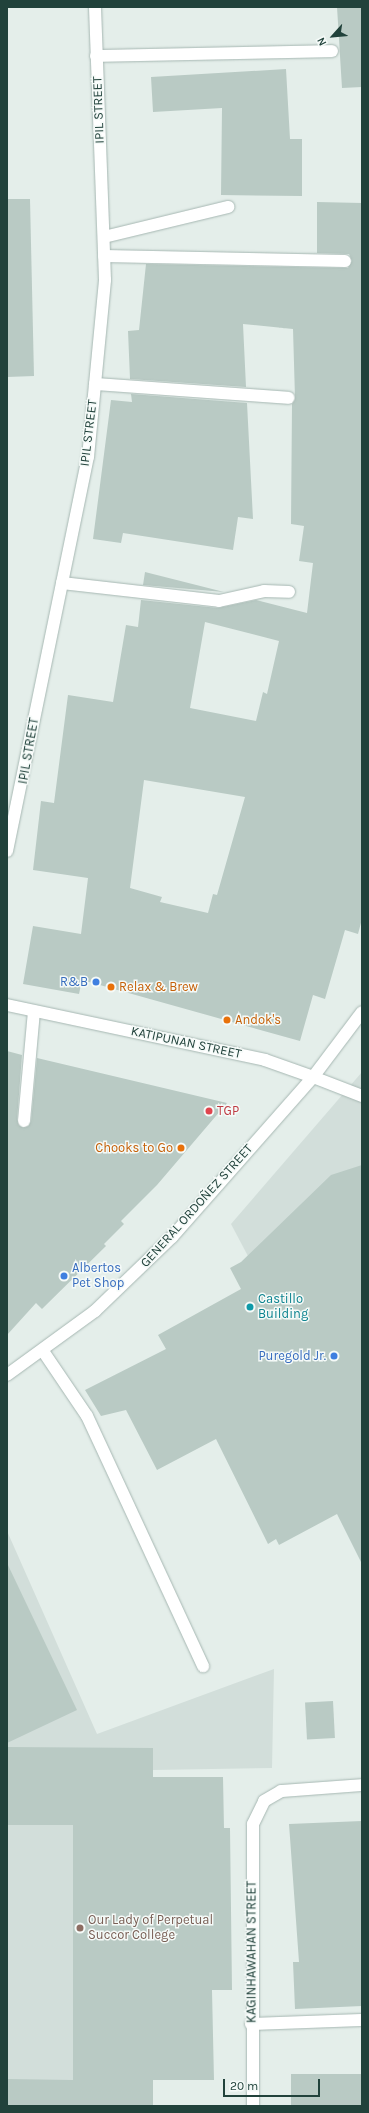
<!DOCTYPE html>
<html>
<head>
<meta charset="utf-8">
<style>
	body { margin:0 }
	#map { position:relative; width:369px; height:2113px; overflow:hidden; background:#e4eeea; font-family:Karla,sans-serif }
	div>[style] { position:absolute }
	.built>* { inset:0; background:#d2deda }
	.building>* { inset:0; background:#b9cac4; transform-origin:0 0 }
	.roads { filter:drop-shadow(0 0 1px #a6b7b2) drop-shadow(0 0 1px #a6b7b2) }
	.lane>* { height:12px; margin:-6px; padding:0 6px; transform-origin:6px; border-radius:6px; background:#fff }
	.street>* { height:12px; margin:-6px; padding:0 6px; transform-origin:6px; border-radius:6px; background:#fff }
	.secondary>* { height:12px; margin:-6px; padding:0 6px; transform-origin:6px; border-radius:6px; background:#fff }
	.dots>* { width:11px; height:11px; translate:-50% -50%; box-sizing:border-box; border:2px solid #f5faf8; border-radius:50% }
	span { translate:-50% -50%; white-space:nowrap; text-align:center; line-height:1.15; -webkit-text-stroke:3px #f5faf8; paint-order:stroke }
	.street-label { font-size:13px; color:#21423b }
	.shop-label { font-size:13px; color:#366cbe }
	.right { translate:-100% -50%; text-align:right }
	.left { translate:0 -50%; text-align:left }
	.food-label { font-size:13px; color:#c56008 }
	.health-label { font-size:13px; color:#be3a42 }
	.culture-label { font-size:13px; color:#0d838f }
	.education-label { font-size:13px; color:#785e54 }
	.frame { position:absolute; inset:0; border:8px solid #21423b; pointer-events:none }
	.north { position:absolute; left:313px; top:16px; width:40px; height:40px; -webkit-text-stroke:3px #f5faf8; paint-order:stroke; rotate:243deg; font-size:11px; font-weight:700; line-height:16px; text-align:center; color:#21423b }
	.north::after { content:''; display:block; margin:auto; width:14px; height:18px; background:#21423b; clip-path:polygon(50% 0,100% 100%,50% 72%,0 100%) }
	.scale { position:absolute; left:223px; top:2079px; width:97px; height:18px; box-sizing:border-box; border:2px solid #21423b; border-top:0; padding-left:5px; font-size:12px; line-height:14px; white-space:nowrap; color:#21423b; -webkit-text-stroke:3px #f5faf8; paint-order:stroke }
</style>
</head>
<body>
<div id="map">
	<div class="built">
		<div style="clip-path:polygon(362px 1072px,362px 1472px,231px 1224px)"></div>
		<div style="clip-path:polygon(7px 1531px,97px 1734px,274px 1669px,272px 1768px,153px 1770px,153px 2106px,7px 2106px)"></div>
	</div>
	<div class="building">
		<div style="clip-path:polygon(337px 7px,362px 7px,362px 87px,342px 88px)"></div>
		<div style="clip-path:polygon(286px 69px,290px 139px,302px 139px,302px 196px,221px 195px,222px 108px,153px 112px,151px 77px)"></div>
		<div style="clip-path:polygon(7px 199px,30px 199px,34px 376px,7px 377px)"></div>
		<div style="clip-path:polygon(evenodd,317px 202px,362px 203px,362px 919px,358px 934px,345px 930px,325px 999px,313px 995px,300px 1041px,82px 980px,79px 994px,23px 984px,33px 926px,81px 934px,88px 878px,33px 870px,41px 801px,54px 803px,68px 695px,113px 702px,126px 625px,138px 627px,141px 600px,218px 608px,256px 600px,307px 613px,313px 563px,299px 561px,304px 526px,291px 524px,292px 404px,295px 398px,293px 329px,243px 324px,246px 387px,130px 379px,128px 331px,139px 330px,146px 264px,348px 268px,352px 261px,349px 254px,317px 253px,317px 202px,205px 622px,279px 641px,267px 694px,263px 692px,256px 721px,190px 708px,205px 622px,317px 202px,144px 780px,245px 797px,217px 895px,213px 894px,208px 913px,160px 902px,162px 897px,130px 888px,144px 780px)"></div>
		<div style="clip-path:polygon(131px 394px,247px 403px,253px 519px,238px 517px,233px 550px,123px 533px,121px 543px,93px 539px,111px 400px,132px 402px)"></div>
		<div style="clip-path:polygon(145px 572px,224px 592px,143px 585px)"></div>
		<div style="clip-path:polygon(7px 1051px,22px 1055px,17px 1120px,23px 1128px,31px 1122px,37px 1058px,227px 1103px,157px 1185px,121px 1221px,124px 1224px,104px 1244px,106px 1246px,42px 1309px,36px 1303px,7px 1335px)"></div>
		<div style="clip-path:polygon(362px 1165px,362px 1564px,337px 1514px,279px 1545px,276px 1539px,268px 1544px,216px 1439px,157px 1470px,126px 1410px,101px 1416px,85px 1390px,166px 1349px,158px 1335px,241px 1289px,230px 1268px,241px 1262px,331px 1175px)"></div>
		<div style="clip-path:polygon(7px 1563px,77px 1710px,7px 1743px)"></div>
		<div style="left:333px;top:1701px;width:37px;height:28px;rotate:87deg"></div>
		<div style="clip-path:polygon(7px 1747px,153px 1748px,153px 1777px,223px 1777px,224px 1828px,230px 1828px,232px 1990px,212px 1990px,214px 2080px,153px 2080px,153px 2106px,7px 2106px,7px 2079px,73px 2080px,73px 1825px,7px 1825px)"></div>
		<div style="clip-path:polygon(362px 1821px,362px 2006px,295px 2009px,293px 1962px,299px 1962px,289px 1824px)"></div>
		<div style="left:362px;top:2074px;width:32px;height:71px;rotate:90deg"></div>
	</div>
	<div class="roads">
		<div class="lane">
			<div style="left:96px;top:56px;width:236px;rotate:-1.2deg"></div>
			<div style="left:104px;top:237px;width:128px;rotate:-13.6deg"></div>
			<div style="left:104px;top:256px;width:241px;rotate:1.2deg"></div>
			<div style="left:95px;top:384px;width:194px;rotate:4.1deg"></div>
			<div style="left:62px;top:583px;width:158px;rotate:6.5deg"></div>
			<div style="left:219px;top:601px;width:46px;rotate:-12.5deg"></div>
			<div style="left:264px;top:591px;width:25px;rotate:2deg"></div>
			<div style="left:24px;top:1121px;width:110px;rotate:-84.8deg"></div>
			<div style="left:43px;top:1351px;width:78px;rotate:55.9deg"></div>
			<div style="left:87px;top:1416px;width:276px;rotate:65.1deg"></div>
		</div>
		<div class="street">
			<div style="left:7px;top:851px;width:402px;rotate:-78.4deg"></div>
			<div style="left:88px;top:457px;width:178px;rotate:-84.5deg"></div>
			<div style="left:105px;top:280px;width:273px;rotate:-92.1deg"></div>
			<div style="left:7px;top:1005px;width:264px;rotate:12deg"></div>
			<div style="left:265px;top:1060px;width:51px;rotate:19.5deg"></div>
			<div style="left:251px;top:2024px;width:111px;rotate:-2.1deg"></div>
			<div style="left:253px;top:2106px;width:282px;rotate:-90deg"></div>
			<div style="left:253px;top:1824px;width:25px;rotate:-64deg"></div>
			<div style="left:264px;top:1801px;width:20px;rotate:-30deg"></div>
			<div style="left:281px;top:1791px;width:81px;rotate:-4.2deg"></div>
		</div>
		<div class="secondary">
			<div style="left:313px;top:1077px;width:53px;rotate:21.2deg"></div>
			<div style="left:7px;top:1375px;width:109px;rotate:-36deg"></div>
			<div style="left:95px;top:1311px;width:107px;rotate:-43.9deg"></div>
			<div style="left:172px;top:1237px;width:213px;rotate:-48.6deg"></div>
			<div style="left:313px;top:1077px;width:81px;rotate:-53deg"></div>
		</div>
	</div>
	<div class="dots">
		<div style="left:96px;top:982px;background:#3f7fe0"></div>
		<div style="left:111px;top:987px;background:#e8710a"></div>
		<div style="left:227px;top:1020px;background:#e8710a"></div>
		<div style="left:209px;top:1111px;background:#e0444e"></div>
		<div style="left:181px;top:1148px;background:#e8710a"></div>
		<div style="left:64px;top:1276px;background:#3f7fe0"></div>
		<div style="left:250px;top:1307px;background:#0f9aa8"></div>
		<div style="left:334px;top:1356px;background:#3f7fe0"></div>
		<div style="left:80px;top:1928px;background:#8d6e63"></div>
	</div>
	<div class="street-label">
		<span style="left:99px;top:110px;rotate:-92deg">IPIL STREET</span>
		<span style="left:89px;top:433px;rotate:-83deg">IPIL STREET</span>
		<span style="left:29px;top:751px;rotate:-80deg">IPIL STREET</span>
		<span style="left:186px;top:1043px;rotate:12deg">KATIPUNAN STREET</span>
		<span style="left:197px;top:1206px;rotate:-48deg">GENERAL ORDOÑEZ STREET</span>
		<span style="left:252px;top:1952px;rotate:-90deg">KAGINHAWAHAN STREET</span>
	</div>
	<div class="shop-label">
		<span class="right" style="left:88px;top:982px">R&amp;B</span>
		<span class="left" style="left:72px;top:1276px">Albertos<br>Pet Shop</span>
		<span class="right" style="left:326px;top:1356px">Puregold Jr.</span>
	</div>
	<div class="food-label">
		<span class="left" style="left:119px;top:987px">Relax &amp; Brew</span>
		<span class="left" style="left:235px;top:1020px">Andok's</span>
		<span class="right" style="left:173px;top:1148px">Chooks to Go</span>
	</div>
	<div class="health-label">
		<span class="left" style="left:217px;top:1111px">TGP</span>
	</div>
	<div class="culture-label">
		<span class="left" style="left:258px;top:1307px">Castillo<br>Building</span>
	</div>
	<div class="education-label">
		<span class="left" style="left:88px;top:1928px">Our Lady of Perpetual<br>Succor College</span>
	</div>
	<div class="frame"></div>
	<div class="north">N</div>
	<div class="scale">20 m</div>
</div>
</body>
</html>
